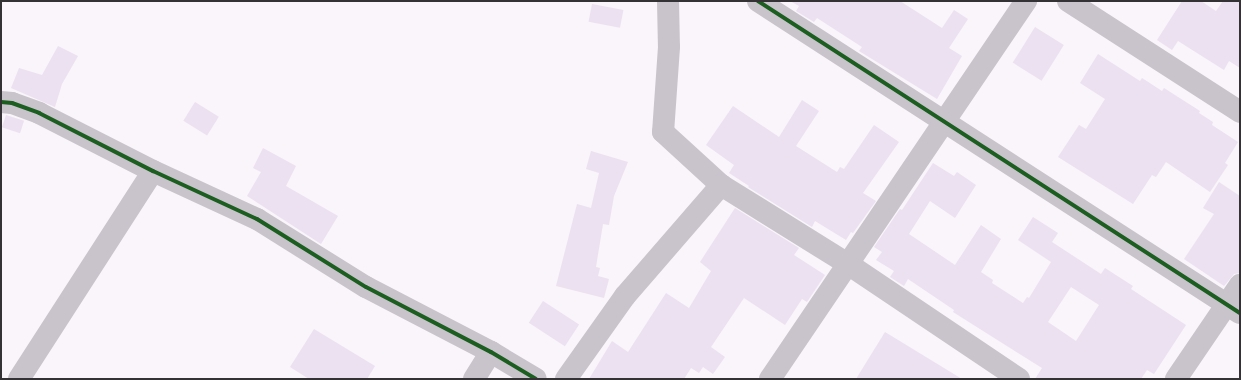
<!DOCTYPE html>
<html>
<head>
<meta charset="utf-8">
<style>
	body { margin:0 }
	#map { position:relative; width:1241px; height:380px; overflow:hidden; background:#f9f5fa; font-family:Cabin,sans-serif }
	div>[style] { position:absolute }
	.building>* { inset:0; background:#ece1f0; transform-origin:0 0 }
	.minor>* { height:22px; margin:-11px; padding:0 11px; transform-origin:11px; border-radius:11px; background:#c9c3cc }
	.cycleway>* { height:4px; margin:-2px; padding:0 2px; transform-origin:2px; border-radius:2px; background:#1b5e20 }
	span { translate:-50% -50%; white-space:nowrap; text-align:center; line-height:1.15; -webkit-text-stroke:3px #fff; paint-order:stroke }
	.frame { position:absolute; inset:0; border:2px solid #353236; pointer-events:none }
</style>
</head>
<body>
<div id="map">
	<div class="building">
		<div style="clip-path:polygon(790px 1px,900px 1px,942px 28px,954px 10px,968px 19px,949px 48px,962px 56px,937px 99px,859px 51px,862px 47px,817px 18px,814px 22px,796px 11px,799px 6px)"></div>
		<div style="clip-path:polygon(1182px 1px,1201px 1px,1216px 11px,1223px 1px,1240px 1px,1240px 68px,1229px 61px,1224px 70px,1178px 41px,1172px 50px,1157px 40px)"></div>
		<div style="left:592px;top:4px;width:32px;height:18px;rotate:11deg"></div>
		<div style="left:1035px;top:27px;width:34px;height:42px;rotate:32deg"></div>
		<div style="clip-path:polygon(58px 46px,78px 56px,62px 84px,55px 107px,11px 88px,19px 68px,42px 75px)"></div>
		<div style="clip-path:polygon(1098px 54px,1140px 81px,1142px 78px,1162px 91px,1164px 88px,1200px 111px,1199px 113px,1213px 122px,1212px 125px,1238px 142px,1225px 163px,1228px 165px,1210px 192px,1166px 162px,1156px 177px,1152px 175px,1133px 204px,1058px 157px,1079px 125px,1086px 129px,1105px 99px,1080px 83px)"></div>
		<div style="clip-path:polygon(802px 100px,819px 111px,796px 146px,837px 172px,840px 167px,844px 169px,874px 125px,899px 142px,863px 193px,876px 201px,853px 233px,851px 232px,846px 240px,815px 221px,812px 227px,748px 187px,749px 186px,729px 173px,734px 165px,706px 145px,733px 106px,779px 137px)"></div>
		<div style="left:195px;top:102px;width:28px;height:22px;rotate:32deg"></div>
		<div style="left:6px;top:115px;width:19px;height:13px;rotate:18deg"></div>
		<div style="clip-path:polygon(263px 148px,296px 166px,286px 186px,338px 216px,321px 244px,247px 196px,261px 172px,253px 168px)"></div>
		<div style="clip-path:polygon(591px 151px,628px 162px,614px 196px,609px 225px,603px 224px,596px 267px,600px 268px,598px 276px,609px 279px,604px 298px,556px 286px,577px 204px,591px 208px,599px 173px,586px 169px)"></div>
		<div style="clip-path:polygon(evenodd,933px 163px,954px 176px,957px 172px,976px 185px,955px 218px,930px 201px,909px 234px,955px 265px,981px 225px,1001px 239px,981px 272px,993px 280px,992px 283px,1023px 303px,1027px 297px,1029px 298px,1051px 262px,1018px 240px,1033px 217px,1058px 233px,1052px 242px,1101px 274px,1105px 268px,1133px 286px,1131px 289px,1186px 325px,1154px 374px,1147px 370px,1141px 379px,1035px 379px,1042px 368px,953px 312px,954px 310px,908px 279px,904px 286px,890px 277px,894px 271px,876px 260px,882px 252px,874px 247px,900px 209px,902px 210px,933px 163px,1071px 287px,1099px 305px,1076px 341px,1048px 322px,1071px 287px)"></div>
		<div style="clip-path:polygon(1219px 182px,1240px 196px,1240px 273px,1234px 274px,1224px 286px,1184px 259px,1214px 214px,1203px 208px)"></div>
		<div style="clip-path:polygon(735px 208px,799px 248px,794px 255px,825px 275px,807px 302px,802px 299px,785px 325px,744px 298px,711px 347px,725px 357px,713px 374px,703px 367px,699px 373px,691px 368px,684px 379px,589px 379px,612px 341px,628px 352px,666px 293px,689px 308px,711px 271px,700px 262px)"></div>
		<div style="left:543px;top:301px;width:43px;height:26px;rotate:33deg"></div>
		<div style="clip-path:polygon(314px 329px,375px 366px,367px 379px,309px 379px,290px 367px)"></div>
		<div style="clip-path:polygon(885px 332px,962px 379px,856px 379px)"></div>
	</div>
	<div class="minor">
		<div style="left:668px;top:1px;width:46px;rotate:88.8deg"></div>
		<div style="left:669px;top:47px;width:85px;rotate:94deg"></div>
		<div style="left:663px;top:132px;width:79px;rotate:42.4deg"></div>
		<div style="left:721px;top:185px;width:150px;rotate:31.9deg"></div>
		<div style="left:848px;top:264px;width:206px;rotate:33.9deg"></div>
		<div style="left:758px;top:1px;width:574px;rotate:32.92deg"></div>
		<div style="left:1068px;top:1px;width:205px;rotate:32.8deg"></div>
		<div style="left:1px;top:102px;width:11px;rotate:5deg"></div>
		<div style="left:12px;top:103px;width:29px;rotate:20deg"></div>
		<div style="left:39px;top:113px;width:128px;rotate:27deg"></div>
		<div style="left:153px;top:171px;width:115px;rotate:24.8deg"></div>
		<div style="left:257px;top:219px;width:128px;rotate:32deg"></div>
		<div style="left:366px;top:287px;width:141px;rotate:27.5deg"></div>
		<div style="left:491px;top:352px;width:52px;rotate:31deg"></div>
		<div style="left:19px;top:379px;width:247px;rotate:-57.2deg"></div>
		<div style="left:474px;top:379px;width:32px;rotate:-58deg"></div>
		<div style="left:566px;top:379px;width:102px;rotate:-54.6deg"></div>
		<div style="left:625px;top:296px;width:147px;rotate:-49.1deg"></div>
		<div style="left:770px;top:379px;width:457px;rotate:-55.9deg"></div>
		<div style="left:1176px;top:379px;width:114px;rotate:-55.8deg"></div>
	</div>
	<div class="cycleway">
		<div style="left:758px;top:1px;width:574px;rotate:32.92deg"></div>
		<div style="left:1px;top:102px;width:11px;rotate:5deg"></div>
		<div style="left:12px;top:103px;width:29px;rotate:20deg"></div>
		<div style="left:39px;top:113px;width:128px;rotate:27deg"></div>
		<div style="left:153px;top:171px;width:115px;rotate:24.8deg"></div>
		<div style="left:257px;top:219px;width:128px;rotate:32deg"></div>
		<div style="left:366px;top:287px;width:141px;rotate:27.5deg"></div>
		<div style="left:491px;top:352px;width:52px;rotate:31deg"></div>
	</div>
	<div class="frame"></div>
</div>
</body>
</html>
